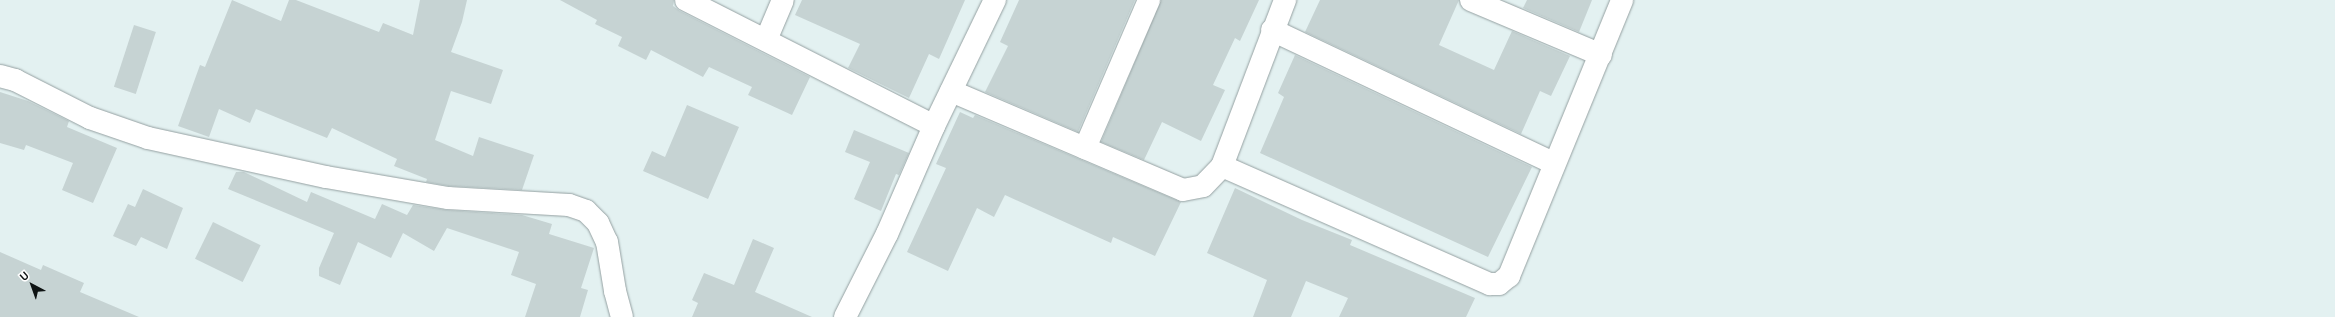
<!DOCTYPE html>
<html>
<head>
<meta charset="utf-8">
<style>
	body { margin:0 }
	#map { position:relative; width:2335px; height:317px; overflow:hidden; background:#e3f1f1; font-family:"Space Grotesk",sans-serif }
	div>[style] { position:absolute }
	.building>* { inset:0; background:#c6d3d3; transform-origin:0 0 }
	.roads { filter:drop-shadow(0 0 1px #94a0a1) drop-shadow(0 0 1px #94a0a1) }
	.minor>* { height:22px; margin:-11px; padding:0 11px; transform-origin:11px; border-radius:11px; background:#fff }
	span { translate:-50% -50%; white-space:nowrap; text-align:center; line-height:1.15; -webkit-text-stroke:4px #fff; paint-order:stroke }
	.north { position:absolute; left:12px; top:265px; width:40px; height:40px; -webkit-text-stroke:3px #fff; paint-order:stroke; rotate:319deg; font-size:11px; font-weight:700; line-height:16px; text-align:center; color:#0e1313 }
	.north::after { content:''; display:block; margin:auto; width:14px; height:18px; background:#0e1313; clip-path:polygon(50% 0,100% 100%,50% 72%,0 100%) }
</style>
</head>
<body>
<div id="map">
	<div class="building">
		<div style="clip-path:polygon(232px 0,281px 21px,289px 0,296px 0,379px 32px,383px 23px,413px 35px,420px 0,467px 0,462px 22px,451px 52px,503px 70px,491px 104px,451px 91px,435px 140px,473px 156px,479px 137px,534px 155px,522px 190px,449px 186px,426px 182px,427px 179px,394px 166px,397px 159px,332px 128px,327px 138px,256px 109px,250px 123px,219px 109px,209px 137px,178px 126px,200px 65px,205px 67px)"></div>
		<div style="clip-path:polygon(560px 0,674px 0,673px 6px,680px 11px,810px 77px,792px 115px,748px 95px,752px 87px,709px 67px,703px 77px,651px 50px,646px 60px,618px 46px,622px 37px,595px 24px,597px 20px)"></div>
		<div style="clip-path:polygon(802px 0,965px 0,939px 59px,929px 54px,909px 98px,848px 68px,860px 44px,795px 15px)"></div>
		<div style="clip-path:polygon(1019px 0,1135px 0,1078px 132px,985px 92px,1008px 46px,1000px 42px)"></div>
		<div style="clip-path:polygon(1161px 0,1259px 0,1240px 41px,1235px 38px,1213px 85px,1225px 90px,1201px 141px,1162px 122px,1144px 160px,1101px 142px)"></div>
		<div style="clip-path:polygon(1320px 0,1459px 0,1439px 45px,1494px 70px,1512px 31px,1570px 56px,1551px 96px,1540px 91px,1521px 134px,1305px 32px)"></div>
		<div style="clip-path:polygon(1527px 0,1592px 0,1579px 32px,1523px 8px)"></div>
		<div style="left:134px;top:25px;width:23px;height:65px;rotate:18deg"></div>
		<div style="clip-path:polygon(1295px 55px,1532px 167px,1488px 257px,1260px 153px,1284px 97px,1278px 93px)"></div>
		<div style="clip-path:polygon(0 92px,28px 101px,69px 121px,67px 127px,117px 148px,93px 203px,62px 190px,73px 163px,26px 145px,24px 150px,0 143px)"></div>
		<div style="clip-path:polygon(687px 105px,739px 127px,708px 199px,643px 171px,652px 151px,665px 157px)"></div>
		<div style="clip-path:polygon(960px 112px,973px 118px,975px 115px,1181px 202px,1155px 256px,1113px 237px,1111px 243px,1005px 195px,994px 217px,977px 208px,948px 271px,907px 252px,946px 168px,936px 164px)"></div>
		<div style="clip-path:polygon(854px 130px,909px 153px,899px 175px,896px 174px,881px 211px,854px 199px,870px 162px,845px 152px)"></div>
		<div style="clip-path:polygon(236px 172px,244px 172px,307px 202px,311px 192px,375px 219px,382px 204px,407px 215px,413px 205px,447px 210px,522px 215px,552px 224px,549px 234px,594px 248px,581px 288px,588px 290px,580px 317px,525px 317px,536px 284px,511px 275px,519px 252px,447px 228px,434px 251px,403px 233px,391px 258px,358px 242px,340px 285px,319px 276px,319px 268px,334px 233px,228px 189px)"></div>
		<div style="clip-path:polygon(1235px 188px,1302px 220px,1352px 240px,1350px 245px,1475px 298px,1466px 317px,1339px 317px,1348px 298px,1306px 281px,1291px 317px,1253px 317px,1267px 280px,1207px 253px)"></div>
		<div style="clip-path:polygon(143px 189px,183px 208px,167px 249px,141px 237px,136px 246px,113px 236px,128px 204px,135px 207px)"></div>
		<div style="left:213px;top:222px;width:53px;height:41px;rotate:26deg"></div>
		<div style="clip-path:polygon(753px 239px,774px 248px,755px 292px,812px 317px,692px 317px,698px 303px,692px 300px,704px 273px,734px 285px)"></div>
		<div style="clip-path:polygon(0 252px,41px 270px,43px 265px,84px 283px,80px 292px,139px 317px,0 317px)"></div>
	</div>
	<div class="roads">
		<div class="minor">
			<div style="left:686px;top:0;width:278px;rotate:26.9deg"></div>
			<div style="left:1471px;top:0;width:141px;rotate:22.9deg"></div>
			<div style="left:1272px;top:30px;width:312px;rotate:25.3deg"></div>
			<div style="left:766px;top:40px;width:43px;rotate:-67deg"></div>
			<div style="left:0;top:76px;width:16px;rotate:15deg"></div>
			<div style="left:15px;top:80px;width:84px;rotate:26.9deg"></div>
			<div style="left:90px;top:118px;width:61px;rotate:19deg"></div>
			<div style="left:148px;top:138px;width:182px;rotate:12.4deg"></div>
			<div style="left:326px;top:177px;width:124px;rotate:9.8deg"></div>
			<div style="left:448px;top:198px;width:121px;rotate:3.3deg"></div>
			<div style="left:569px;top:205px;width:18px;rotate:19deg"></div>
			<div style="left:586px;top:211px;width:17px;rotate:45deg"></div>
			<div style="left:598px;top:223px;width:21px;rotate:65deg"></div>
			<div style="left:607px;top:242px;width:50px;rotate:80.7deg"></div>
			<div style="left:615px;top:291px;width:27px;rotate:75deg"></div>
			<div style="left:951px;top:91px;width:252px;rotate:23.1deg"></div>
			<div style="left:1183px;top:190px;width:20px;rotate:-11deg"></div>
			<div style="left:1203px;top:186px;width:28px;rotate:-46deg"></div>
			<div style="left:1222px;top:166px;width:178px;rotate:-69.2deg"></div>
			<div style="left:1085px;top:148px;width:161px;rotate:-66.6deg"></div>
			<div style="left:1222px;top:166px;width:293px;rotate:23.8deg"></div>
			<div style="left:1490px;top:284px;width:9px"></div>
			<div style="left:1499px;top:284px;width:13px;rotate:-39deg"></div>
			<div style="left:1509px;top:276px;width:298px;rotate:-67.7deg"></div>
			<div style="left:845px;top:317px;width:93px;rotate:-63.2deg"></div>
			<div style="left:887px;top:234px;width:118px;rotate:-66.5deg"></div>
			<div style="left:934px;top:126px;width:140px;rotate:-64.2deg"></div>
		</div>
	</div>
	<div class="north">U</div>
</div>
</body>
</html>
